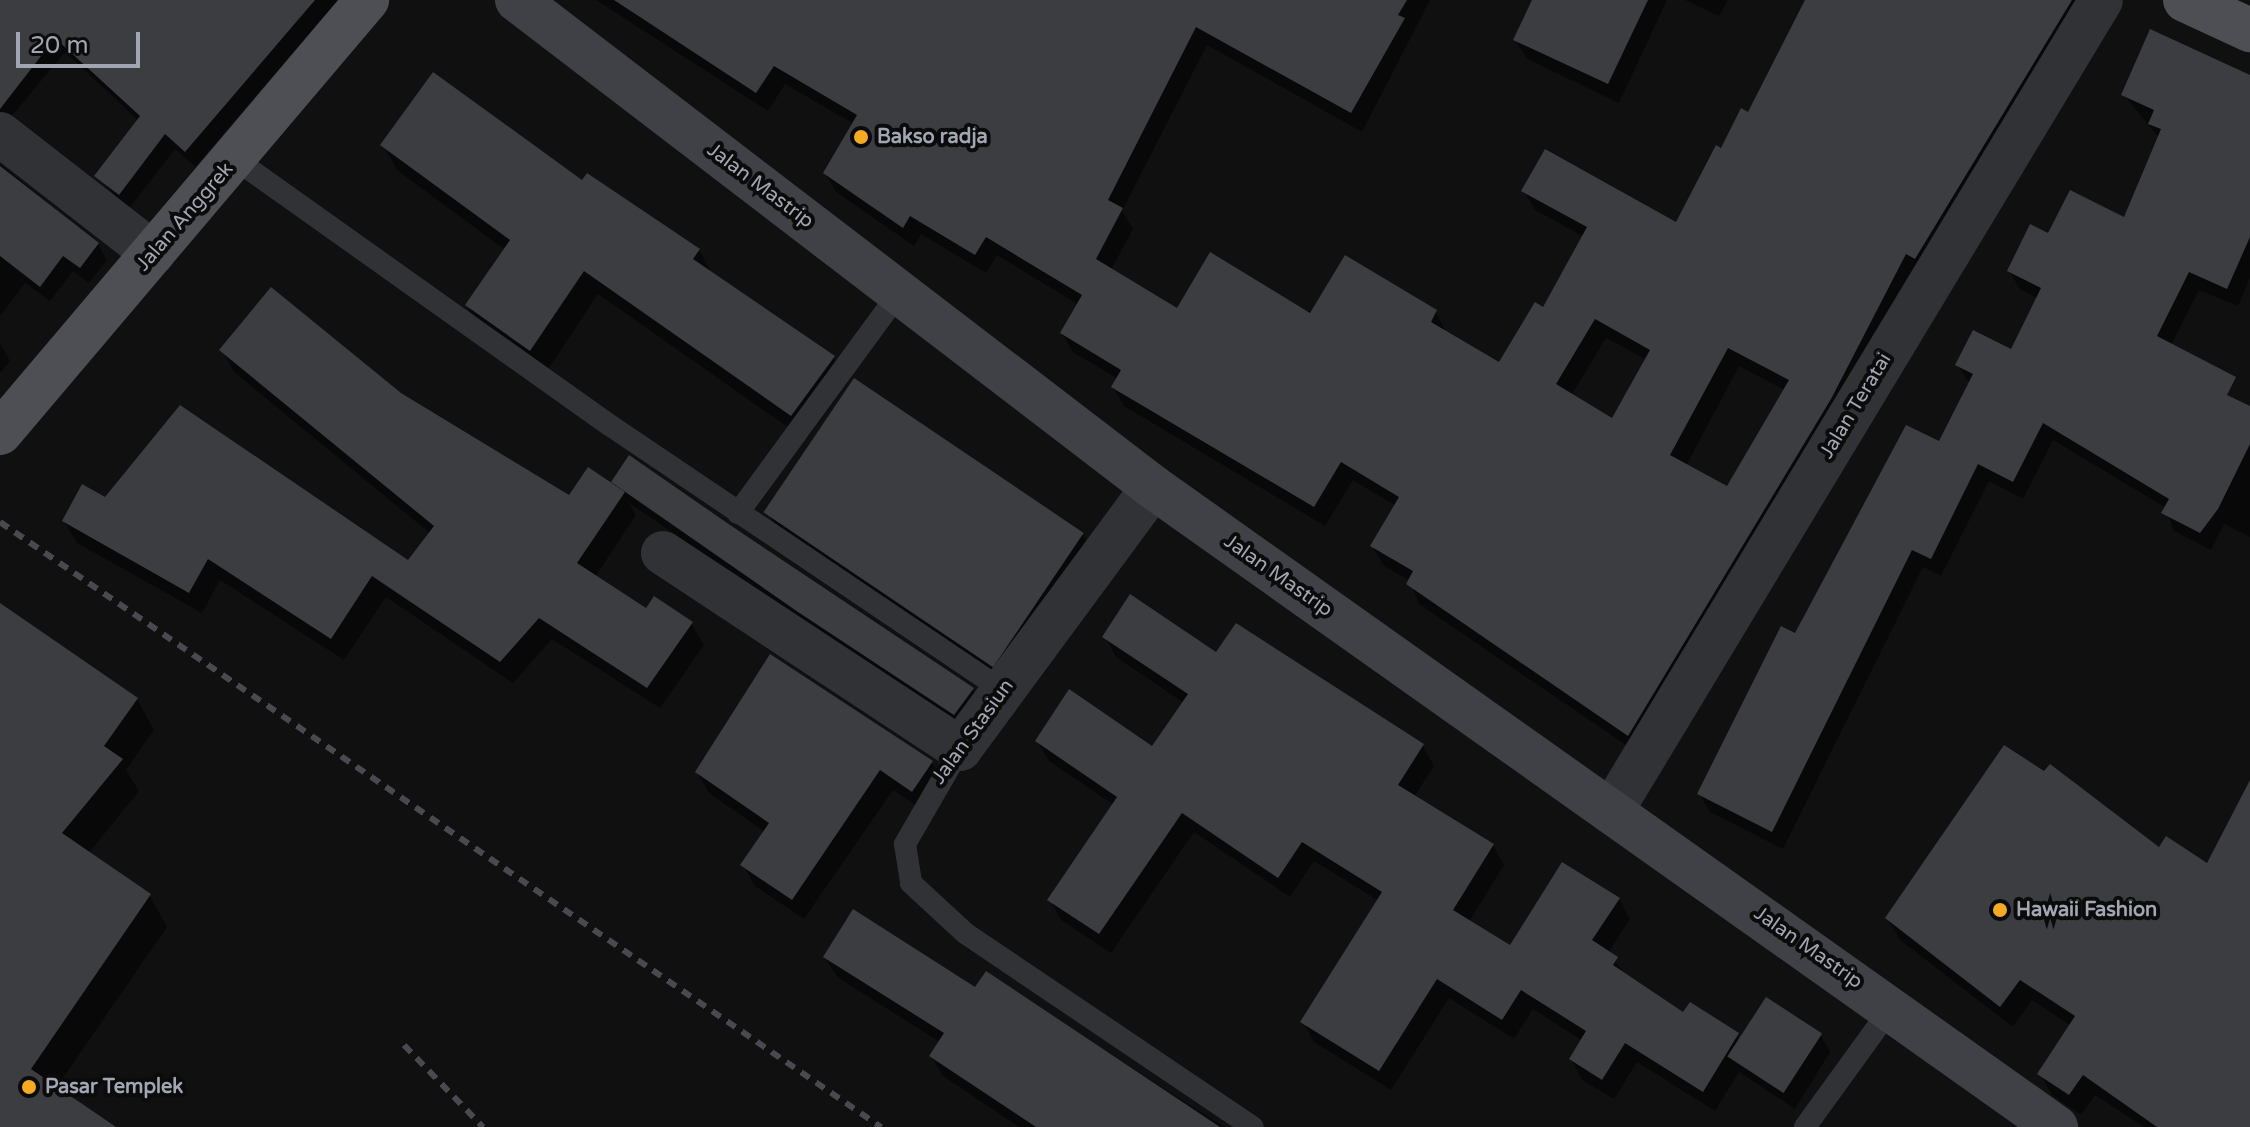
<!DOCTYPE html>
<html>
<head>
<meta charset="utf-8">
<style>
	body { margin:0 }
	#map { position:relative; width:2250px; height:1127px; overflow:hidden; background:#101011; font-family:"Varela Round",sans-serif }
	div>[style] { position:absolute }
	.shadow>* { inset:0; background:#0007 }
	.building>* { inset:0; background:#3c3d41; transform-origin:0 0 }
	.service>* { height:22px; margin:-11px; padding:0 11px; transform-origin:11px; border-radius:11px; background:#313236 }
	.minor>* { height:44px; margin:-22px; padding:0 22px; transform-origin:22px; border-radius:22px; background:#313236 }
	.tertiary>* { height:44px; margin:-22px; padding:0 22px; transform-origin:22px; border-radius:22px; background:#313236 }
	.secondary>* { height:44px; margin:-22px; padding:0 22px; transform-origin:22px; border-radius:22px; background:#3f4146 }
	.primary>* { height:44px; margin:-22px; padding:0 22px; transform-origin:22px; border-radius:22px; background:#4d4f55 }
	.rail>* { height:6px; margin-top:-3px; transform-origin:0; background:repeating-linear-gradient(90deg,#484a4f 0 10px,transparent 0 18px) }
	.dots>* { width:22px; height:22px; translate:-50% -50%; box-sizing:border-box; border:4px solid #0b0b0c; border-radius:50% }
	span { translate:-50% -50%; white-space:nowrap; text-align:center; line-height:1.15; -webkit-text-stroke:8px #0b0b0c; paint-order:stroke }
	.poi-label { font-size:20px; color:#a1a6b2; font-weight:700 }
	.left { translate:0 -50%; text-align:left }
	.street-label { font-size:20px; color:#a1a6b2 }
	.scale { position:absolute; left:16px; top:32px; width:124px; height:36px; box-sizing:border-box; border:4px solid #a1a6b2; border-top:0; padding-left:10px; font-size:24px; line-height:28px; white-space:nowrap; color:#a1a6b2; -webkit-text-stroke:6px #0b0b0c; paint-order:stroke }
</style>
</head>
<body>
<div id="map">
	<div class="shadow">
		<div style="clip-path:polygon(0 0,351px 0,343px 9px,335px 3px,195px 167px,175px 149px,128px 210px,97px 176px,139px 121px,65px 52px,0 130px)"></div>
		<div style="clip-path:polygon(evenodd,596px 0,1430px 0,1362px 132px,1207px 45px,1122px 211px,1133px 229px,1111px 270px,1178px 310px,1436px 312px,1446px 333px,1499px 365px,1544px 310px,1584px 237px,1535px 210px,1524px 191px,1676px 225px,1749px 114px,1807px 0,2077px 0,1639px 754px,1419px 604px,1410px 581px,1384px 566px,1372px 546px,1396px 506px,1353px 480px,1325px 526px,1124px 406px,1113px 387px,1118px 379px,1073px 352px,1062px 333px,1079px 305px,997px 255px,986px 273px,921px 234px,914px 246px,836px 192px,825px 173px,854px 124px,785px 84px,768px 111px,596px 0,1606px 338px,1647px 360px,1613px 421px,1571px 396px,1606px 338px,596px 0,1739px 366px,1785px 390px,1728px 489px,1686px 466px,1739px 366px)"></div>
		<div style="clip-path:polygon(1534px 0,1667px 0,1619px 103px,1527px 59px,1515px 40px)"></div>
		<div style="clip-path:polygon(1685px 0,1728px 0,1719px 16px)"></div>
		<div style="clip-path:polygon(2250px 77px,2250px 278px,2238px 306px,2199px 290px,2171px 345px,2178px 441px,2250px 408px,2250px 537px,2224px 524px,2211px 550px,2174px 531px,2166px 508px,2053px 440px,2023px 499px,1989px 481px,1941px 576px,1923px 567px,1783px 849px,1710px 812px,1699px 794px,1796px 636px,1940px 444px,1970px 384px,1957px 365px,2012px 352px,2038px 299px,2020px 289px,2009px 271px,2049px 236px,2125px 220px,2159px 138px,2124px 95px)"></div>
		<div style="clip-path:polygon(383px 145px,699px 250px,713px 275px,834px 358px,848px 382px,806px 440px,598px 294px,545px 374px,481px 330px,467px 305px,505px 250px,397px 170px)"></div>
		<div style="clip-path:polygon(0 164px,98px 244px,107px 260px,89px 283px,73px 271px,50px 301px,25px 283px,0 316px)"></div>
		<div style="clip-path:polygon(0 344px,10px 361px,0 373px)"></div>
		<div style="clip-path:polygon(222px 350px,400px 395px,570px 498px,618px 490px,613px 482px,973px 689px,983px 706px,964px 731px,629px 503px,636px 515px,595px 577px,646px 611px,691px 623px,704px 645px,660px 708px,552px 639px,513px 683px,386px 597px,344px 660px,220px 580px,202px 613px,77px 543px,64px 521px,105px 500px,409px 563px,431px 534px,234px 372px)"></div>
		<div style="clip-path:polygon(855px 380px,1082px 533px,1097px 559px,1006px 689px,784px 540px,769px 514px)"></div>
		<div style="clip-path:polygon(0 605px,137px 699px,154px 730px,126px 770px,139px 791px,88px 854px,150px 896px,167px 927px,56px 1088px,113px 1127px,0 1127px)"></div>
		<div style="clip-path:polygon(1105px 637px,1217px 655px,1423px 746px,1434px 766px,1414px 797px,1493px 845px,1504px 865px,1469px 922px,1511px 948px,1619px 899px,1630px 919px,1608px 953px,1628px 977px,1684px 1015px,1691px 1005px,1741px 1040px,1820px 1034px,1830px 1052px,1795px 1109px,1739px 1072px,1715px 1111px,1637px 1062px,1614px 1099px,1582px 1080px,1571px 1059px,1583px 1041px,1533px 1009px,1514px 1039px,1449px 998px,1391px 1090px,1314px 1042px,1303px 1022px,1379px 901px,1314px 861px,1290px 897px,1194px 832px,1111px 953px,1061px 920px,1050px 900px,1114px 805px,1049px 761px,1037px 741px,1153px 749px,1184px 703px,1116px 657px)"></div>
		<div style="clip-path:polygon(932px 763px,944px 783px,924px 811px,893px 790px,804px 919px,755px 886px,743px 865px,765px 832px,709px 793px,697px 772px)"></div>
		<div style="clip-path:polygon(2250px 791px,2250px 1127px,2144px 1127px,2095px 1095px,2081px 1115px,2052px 1095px,2040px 1074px,2071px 1026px,2032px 1000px,2013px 1027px,1900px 940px,1887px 918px,2160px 850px,2208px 866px)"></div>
		<div style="clip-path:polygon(825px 957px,975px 990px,986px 974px,1224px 1127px,1019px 1127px,943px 1076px,931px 1056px,940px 1042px,837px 977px)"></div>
	</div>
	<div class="building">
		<div style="clip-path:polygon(0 0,315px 0,185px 152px,165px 134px,119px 195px,94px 176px,140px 116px,55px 38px,0 109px)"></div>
		<div style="clip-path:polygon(evenodd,614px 0,1407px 0,1398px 15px,1405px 18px,1351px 113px,1196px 27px,1108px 200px,1123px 208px,1096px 259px,1177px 308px,1210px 252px,1310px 313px,1345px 255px,1437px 310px,1431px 322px,1499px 362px,1535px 302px,1543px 307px,1587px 227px,1521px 191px,1545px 149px,1676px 222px,1716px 145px,1721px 148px,1741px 108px,1748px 112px,1805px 0,2072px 0,1915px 259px,1906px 254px,1831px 399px,1628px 736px,1406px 584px,1413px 571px,1370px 546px,1399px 497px,1341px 462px,1314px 507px,1111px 387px,1121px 370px,1060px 333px,1082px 295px,986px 237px,975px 255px,910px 216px,903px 228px,823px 173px,857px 115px,774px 66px,756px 93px,614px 0,1595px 319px,1650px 350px,1612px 418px,1556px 384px,1595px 319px,614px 0,1728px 348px,1789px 380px,1727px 486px,1670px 455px,1728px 348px)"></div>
		<div style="clip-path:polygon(1532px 0,1648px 0,1608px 84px,1513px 40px)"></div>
		<div style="clip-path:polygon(2150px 29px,2250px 75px,2250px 237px,2227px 289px,2189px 272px,2157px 336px,2236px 377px,2227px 395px,2250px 406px,2250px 444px,2218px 509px,2200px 533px,2161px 513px,2169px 499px,2043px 423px,2013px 482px,1978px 464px,1931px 559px,1912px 550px,1772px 832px,1697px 794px,1781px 626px,1795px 633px,1906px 425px,1939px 441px,1973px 374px,1955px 365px,1973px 330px,2011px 349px,2041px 288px,2007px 271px,2030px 224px,2048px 233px,2070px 190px,2124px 217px,2161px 129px,2148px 124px,2154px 110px,2121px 95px)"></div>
		<div style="clip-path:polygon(433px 72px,582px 180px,587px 173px,700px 249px,693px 259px,835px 356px,791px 416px,584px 271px,530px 351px,465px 305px,510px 240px,380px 145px)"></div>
		<div style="clip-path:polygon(0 166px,99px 243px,80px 268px,63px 256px,40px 287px,0 256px)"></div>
		<div style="clip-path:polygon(271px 287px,401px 393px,569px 495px,588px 467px,625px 492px,577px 563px,646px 608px,654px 596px,693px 622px,647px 688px,539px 618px,500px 662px,372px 576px,331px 639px,208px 559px,189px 593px,62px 521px,82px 484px,105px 497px,180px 405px,408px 560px,434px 526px,219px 350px)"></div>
		<div style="left:854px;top:378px;width:277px;height:162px;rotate:34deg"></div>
		<div style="clip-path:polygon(629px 455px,730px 525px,974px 688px,954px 715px,798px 612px,611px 482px)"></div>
		<div style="clip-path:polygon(1130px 594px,1216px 652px,1236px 623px,1424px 744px,1398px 785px,1494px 844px,1453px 910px,1510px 945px,1562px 862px,1620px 898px,1592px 940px,1618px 957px,1613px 965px,1683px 1012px,1690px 1002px,1739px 1033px,1703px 1092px,1625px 1043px,1602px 1080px,1569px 1059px,1586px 1031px,1521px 990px,1502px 1020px,1437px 979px,1379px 1071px,1300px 1022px,1382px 892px,1302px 842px,1278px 878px,1182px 813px,1099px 934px,1047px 900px,1117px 797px,1035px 741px,1069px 689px,1152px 746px,1188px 694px,1102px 637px)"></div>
		<div style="clip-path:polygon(0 603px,138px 698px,104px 746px,123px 759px,62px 833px,151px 894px,31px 1069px,116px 1127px,0 1127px)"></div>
		<div style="clip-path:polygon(770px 654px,933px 761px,912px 792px,880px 770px,792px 900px,740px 865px,769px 823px,695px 772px)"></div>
		<div style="clip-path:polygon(2004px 745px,2044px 771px,2050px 764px,2159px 847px,2166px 836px,2207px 863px,2250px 780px,2250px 1127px,2157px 1127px,2083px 1075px,2069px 1095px,2037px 1074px,2075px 1016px,2020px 980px,2000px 1007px,1885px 918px)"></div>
		<div style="clip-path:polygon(853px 909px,975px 987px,986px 971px,1220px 1127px,1036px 1127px,929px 1056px,944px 1033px,823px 957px)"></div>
		<div style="left:1766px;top:997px;width:67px;height:71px;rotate:33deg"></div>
	</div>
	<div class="service">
		<div style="left:235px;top:159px;width:461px;rotate:35.4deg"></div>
		<div style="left:611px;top:426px;width:473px;rotate:34deg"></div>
		<div style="left:738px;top:513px;width:273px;rotate:-53.8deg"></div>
		<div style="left:960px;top:749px;width:110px;rotate:120.1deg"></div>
		<div style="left:905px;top:844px;width:39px;rotate:81deg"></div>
		<div style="left:911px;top:883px;width:74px;rotate:42.8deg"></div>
		<div style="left:965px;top:933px;width:347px;rotate:34deg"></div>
		<div style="left:1805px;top:1127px;width:148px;rotate:-54.1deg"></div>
	</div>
	<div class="minor">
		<div style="left:0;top:134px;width:194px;rotate:37.9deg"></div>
		<div style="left:663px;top:553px;width:356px;rotate:33.4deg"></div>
		<div style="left:960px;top:749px;width:325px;rotate:-53.6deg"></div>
	</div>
	<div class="tertiary">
		<div style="left:1611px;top:812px;width:948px;rotate:-58.89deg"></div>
	</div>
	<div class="secondary">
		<div style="left:517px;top:0;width:801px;rotate:37.44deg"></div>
		<div style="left:1153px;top:487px;width:1107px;rotate:35.33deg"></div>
	</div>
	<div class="primary">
		<div style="left:2185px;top:0;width:72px;rotate:24.8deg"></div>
		<div style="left:0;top:433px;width:568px;rotate:-49.72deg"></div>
	</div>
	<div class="rail">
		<div style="left:0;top:522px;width:1069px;rotate:34.48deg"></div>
		<div style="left:404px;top:1045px;width:114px;rotate:46.1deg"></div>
	</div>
	<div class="dots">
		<div style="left:861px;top:137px;background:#f5aa24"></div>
		<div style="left:2000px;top:910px;background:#f5aa24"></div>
		<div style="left:29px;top:1087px;background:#f5aa24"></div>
	</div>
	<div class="poi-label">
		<span class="left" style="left:877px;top:137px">Bakso radja</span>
		<span class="left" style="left:2016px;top:910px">Hawaii Fashion</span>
		<span class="left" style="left:45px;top:1087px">Pasar Templek</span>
	</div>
	<div class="street-label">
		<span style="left:760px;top:186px;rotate:37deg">Jalan Mastrip</span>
		<span style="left:185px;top:217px;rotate:-49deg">Jalan Anggrek</span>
		<span style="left:1856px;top:406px;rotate:-59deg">Jalan Teratai</span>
		<span style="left:1278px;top:576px;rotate:35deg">Jalan Mastrip</span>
		<span style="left:973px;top:732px;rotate:-54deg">Jalan Stasiun</span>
		<span style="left:1808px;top:948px;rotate:35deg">Jalan Mastrip</span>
	</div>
	<div class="scale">20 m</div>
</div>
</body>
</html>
